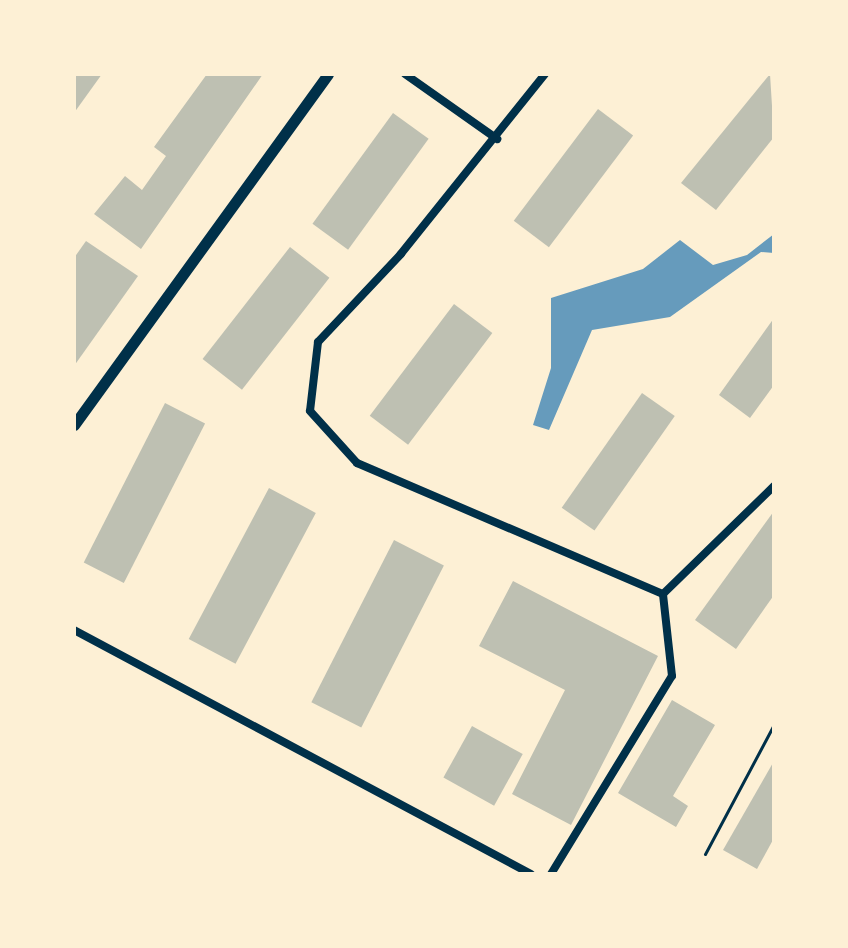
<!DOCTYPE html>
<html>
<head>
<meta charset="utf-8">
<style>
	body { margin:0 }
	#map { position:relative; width:848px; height:948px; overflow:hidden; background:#fdf0d5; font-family:Figtree,sans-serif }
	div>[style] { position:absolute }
	.water>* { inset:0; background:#669bbc }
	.building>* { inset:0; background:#bec0b2; transform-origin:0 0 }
	.path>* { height:3px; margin:-1.5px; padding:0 1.5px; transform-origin:1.5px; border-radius:1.5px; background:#003049 }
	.minor>* { height:8px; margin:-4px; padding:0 4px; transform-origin:4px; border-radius:4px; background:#003049 }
	.tertiary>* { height:11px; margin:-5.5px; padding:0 5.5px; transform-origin:5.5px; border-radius:5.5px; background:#003049 }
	span { translate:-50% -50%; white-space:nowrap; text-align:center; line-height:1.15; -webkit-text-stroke:8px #fdf0d5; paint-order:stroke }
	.frame { position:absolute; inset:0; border:76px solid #fdf0d5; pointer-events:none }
</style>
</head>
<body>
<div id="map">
	<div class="water">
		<div style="clip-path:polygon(774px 234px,774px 253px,761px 252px,670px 317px,592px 330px,549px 430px,533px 425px,551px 368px,551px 298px,643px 269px,680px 240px,713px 265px,747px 255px)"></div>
	</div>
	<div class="building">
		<div style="clip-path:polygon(74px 74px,102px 74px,74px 113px)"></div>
		<div style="clip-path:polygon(207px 74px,263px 74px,141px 249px,94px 214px,125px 176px,142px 190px,166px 156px,154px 147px)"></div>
		<div style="clip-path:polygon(770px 74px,774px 137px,716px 210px,681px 183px)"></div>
		<div style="left:598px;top:109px;width:44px;height:140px;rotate:37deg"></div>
		<div style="left:393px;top:113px;width:44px;height:137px;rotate:36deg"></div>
		<div style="clip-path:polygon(86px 241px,138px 276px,74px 366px,74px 258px)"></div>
		<div style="left:290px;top:247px;width:50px;height:142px;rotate:38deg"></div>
		<div style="left:454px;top:304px;width:48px;height:140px;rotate:37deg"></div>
		<div style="clip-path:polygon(774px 318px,774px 385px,750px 418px,719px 395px)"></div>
		<div style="left:642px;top:393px;width:40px;height:140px;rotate:35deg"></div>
		<div style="left:165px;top:403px;width:45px;height:179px;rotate:27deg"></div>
		<div style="left:269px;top:488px;width:53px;height:171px;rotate:28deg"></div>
		<div style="clip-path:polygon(774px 511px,774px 595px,736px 649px,695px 620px)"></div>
		<div style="left:394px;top:540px;width:56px;height:182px;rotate:27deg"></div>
		<div style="clip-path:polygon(513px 581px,658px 656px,571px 825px,512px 794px,565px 690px,479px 646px)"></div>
		<div style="clip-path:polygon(672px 700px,715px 725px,673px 796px,688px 806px,676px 827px,618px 793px)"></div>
		<div style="left:472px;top:726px;width:58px;height:59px;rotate:29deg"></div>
		<div style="clip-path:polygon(774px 761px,774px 838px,757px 869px,723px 850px)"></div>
	</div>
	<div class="path">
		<div style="left:705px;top:854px;width:147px;rotate:-62deg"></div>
	</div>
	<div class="minor">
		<div style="left:405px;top:74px;width:113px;rotate:35.2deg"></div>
		<div style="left:545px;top:74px;width:231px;rotate:128.7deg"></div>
		<div style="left:401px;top:254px;width:121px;rotate:133.3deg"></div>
		<div style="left:318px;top:342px;width:69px;rotate:96.6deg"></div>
		<div style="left:310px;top:411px;width:70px;rotate:47.9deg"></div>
		<div style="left:357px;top:463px;width:333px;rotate:23.2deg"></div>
		<div style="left:663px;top:594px;width:155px;rotate:-44.2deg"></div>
		<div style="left:74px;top:630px;width:518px;rotate:28.1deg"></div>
		<div style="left:551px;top:874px;width:232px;rotate:-58.6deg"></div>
		<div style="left:672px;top:676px;width:82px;rotate:-96.3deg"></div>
	</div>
	<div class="tertiary">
		<div style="left:74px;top:425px;width:433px;rotate:-54.1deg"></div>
	</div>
	<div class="frame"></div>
</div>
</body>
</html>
